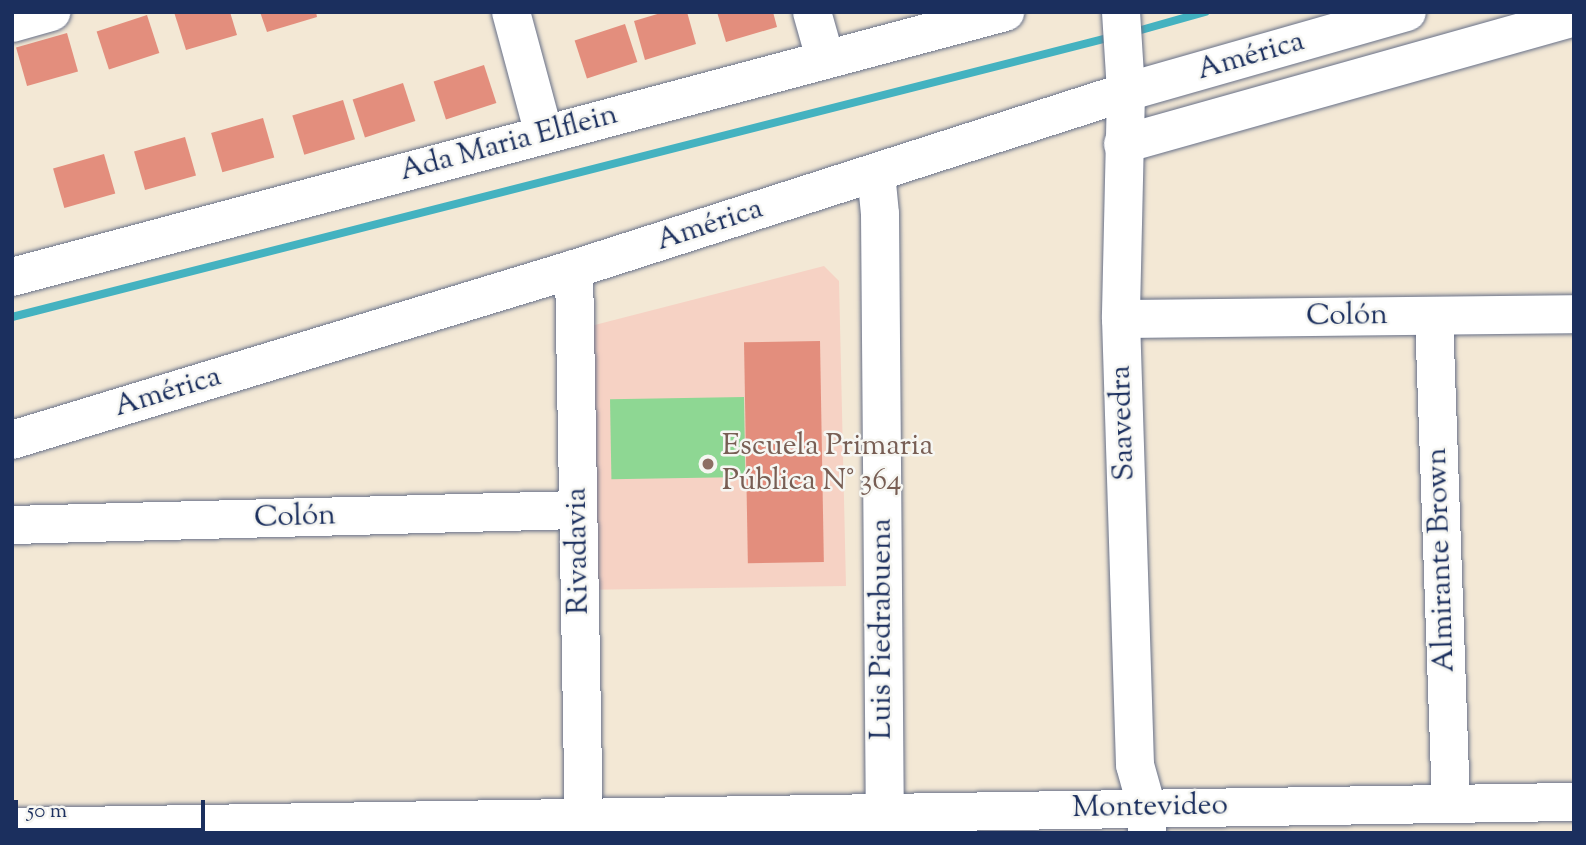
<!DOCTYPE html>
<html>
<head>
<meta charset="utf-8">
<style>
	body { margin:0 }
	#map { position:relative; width:1586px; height:845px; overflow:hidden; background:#f3e8d5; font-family:"Sorts Mill Goudy",serif }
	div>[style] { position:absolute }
	.built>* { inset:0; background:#f6d2c4 }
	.green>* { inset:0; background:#8ed793; transform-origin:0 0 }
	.stream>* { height:8px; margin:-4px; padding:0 4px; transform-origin:4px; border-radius:4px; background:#44b2c0 }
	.building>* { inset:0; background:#e38e7d; transform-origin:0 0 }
	.roads { filter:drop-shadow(0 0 2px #677088) drop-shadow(0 0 2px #677088) }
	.minor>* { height:38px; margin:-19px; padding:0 19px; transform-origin:19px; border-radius:19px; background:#fff }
	.dots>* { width:19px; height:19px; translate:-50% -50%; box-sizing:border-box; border:4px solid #f6f6f2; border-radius:50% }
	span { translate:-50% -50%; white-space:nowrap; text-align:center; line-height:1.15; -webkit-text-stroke:5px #f6f6f2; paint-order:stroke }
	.street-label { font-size:30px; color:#1b2f5e }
	.education-label { font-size:30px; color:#785e54 }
	.left { translate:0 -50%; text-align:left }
	.frame { position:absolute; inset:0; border:14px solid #1b2f5e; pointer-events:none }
	.scale { position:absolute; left:14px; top:800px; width:191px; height:32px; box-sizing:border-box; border:4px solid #1b2f5e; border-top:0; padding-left:9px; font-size:21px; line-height:24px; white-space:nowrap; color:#1b2f5e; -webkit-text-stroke:5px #f6f6f2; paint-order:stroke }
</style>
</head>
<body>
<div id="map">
	<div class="built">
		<div style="clip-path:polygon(824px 266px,839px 281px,846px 586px,575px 590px,583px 328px)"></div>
	</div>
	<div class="green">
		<div style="left:744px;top:397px;width:80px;height:134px;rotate:89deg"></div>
	</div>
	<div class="stream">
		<div style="left:1134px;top:32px;width:74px;rotate:-15.7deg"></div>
		<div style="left:12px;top:317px;width:1134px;rotate:-14.29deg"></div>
	</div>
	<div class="building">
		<div style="clip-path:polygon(174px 12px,230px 12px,237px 35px,186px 50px)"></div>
		<div style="clip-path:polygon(260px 12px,316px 12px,317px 17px,267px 32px)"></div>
		<div style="clip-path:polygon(664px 12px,687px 12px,696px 44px,645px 60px,634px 21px)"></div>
		<div style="clip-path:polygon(717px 12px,773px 12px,777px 27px,726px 42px)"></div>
		<div style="left:147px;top:15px;width:40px;height:53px;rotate:72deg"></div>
		<div style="left:625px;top:24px;width:40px;height:53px;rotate:72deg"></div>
		<div style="left:67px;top:33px;width:40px;height:53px;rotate:74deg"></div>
		<div style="left:484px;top:65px;width:40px;height:53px;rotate:72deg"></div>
		<div style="left:403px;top:83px;width:40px;height:53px;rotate:72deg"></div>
		<div style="left:343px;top:100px;width:41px;height:53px;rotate:73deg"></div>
		<div style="left:263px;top:118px;width:41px;height:54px;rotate:74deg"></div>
		<div style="left:185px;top:137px;width:40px;height:53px;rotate:74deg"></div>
		<div style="left:104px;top:154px;width:41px;height:53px;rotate:74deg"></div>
		<div style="left:820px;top:341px;width:221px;height:76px;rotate:89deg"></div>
	</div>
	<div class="roads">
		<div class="minor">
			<div style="left:511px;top:12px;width:126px;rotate:74.9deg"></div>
			<div style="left:812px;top:12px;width:48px;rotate:74.2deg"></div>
			<div style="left:1121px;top:12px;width:80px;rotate:86.4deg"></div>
			<div style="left:1126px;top:92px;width:227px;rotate:91.3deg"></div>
			<div style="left:1121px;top:319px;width:446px;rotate:88.2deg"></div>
			<div style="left:1135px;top:765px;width:45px;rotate:74.4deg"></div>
			<div style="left:1147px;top:808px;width:23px;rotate:90deg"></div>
			<div style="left:12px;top:23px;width:41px;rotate:-15.8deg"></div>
			<div style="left:1123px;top:144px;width:469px;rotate:-15.7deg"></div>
			<div style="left:876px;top:173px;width:41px;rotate:84.4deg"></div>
			<div style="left:880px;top:214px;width:619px;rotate:89.54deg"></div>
			<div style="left:574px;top:269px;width:564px;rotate:88.98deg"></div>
			<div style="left:12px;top:277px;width:1028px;rotate:-14.94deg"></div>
			<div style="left:1434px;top:316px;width:488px;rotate:88deg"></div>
			<div style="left:1121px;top:319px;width:453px;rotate:-0.6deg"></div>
			<div style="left:12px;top:440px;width:587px;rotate:-16.92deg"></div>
			<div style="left:574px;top:269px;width:580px;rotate:-17.78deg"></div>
			<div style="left:1126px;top:92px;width:292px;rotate:-15.9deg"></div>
			<div style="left:12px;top:525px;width:566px;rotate:-1.52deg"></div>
			<div style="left:12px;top:827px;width:1562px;rotate:-0.92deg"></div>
		</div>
	</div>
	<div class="dots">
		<div style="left:708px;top:464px;background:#8d6e63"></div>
	</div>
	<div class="street-label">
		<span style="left:1251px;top:57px;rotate:-16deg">América</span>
		<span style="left:509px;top:144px;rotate:-15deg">Ada Maria Elflein</span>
		<span style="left:710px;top:226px;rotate:-18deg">América</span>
		<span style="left:1347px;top:317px;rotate:-1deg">Colón</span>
		<span style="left:168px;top:393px;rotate:-17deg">América</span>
		<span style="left:1124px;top:423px;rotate:-92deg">Saavedra</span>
		<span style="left:295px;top:518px;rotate:-2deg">Colón</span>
		<span style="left:579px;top:551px;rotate:-91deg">Rivadavia</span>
		<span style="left:1442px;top:560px;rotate:-92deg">Almirante Brown</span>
		<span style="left:883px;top:629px;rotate:-90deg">Luis Piedrabuena</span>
		<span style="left:1150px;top:808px;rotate:-1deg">Montevideo</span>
	</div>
	<div class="education-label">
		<span class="left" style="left:722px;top:464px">Escuela Primaria<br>Pública N° 364</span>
	</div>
	<div class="frame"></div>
	<div class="scale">50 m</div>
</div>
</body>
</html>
